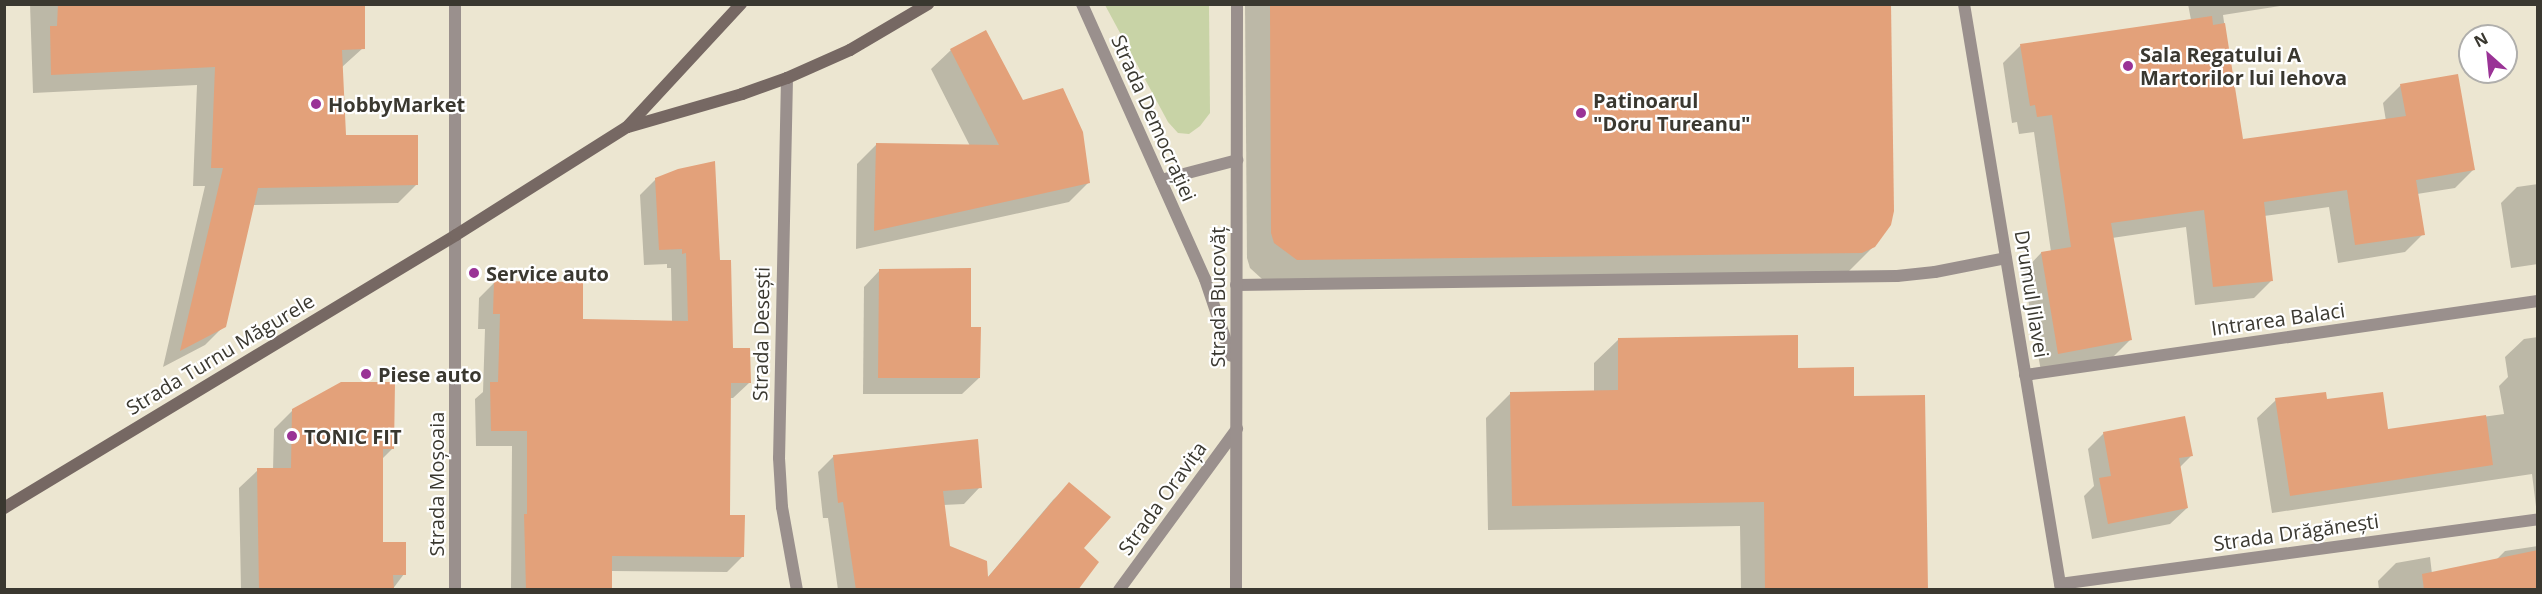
<!DOCTYPE html>
<html>
<head>
<meta charset="utf-8">
<style>
	body { margin:0 }
	#map { position:relative; width:2542px; height:594px; overflow:hidden; background:#ece6d1; font-family:"Open Sans",sans-serif }
	div>[style] { position:absolute }
	.green>* { inset:0; background:#c8d3a6 }
	.shadow>* { inset:0; background:#0003 }
	.building>* { inset:0; background:#e3a17a }
	.minor>* { height:12px; margin:-6px; padding:0 6px; transform-origin:6px; border-radius:6px; background:#9a908d }
	.secondary>* { height:12px; margin:-6px; padding:0 6px; transform-origin:6px; border-radius:6px; background:#766863 }
	.dots>* { width:16px; height:16px; translate:-50% -50%; box-sizing:border-box; border:3px solid #fff; border-radius:50% }
	span { translate:-50% -50%; white-space:nowrap; text-align:center; line-height:1.15; -webkit-text-stroke:4.5px #fff; paint-order:stroke }
	.poi-label { font-size:20px; color:#3a3830; font-weight:700 }
	.left { translate:0 -50%; text-align:left }
	.street-label { font-size:20px; color:#3a3830 }
	.frame { position:absolute; inset:0; border:6px solid #3a3830; pointer-events:none }
	.north { position:absolute; left:2458px; top:24px; width:60px; height:60px; box-sizing:border-box; background:#fff; border:2px solid #b0afac; border-radius:50%; rotate:333deg; font-size:16px; font-weight:700; line-height:24px; text-align:center; color:#3a3830 }
	.north::after { content:''; display:block; margin:auto; width:21px; height:27px; background:#9a3396; clip-path:polygon(50% 0,100% 100%,50% 72%,0 100%) }
</style>
</head>
<body>
<div id="map">
	<div class="green">
		<div style="clip-path:polygon(1105px 5px,1209px 5px,1210px 113px,1200px 126px,1189px 134px,1178px 133px,1168px 122px)"></div>
	</div>
	<div class="shadow">
		<div style="clip-path:polygon(30px 4px,363px 4px,363px 48px,342px 67px,345px 137px,416px 185px,398px 203px,252px 205px,224px 326px,205px 345px,163px 367px,205px 186px,193px 186px,197px 85px,33px 93px)"></div>
		<div style="clip-path:polygon(1245px 4px,1889px 4px,1874px 246px,1849px 271px,1837px 277px,1262px 279px,1250px 268px,1247px 258px)"></div>
		<div style="clip-path:polygon(2188px 4px,2292px 4px,2223px 15px,2241px 141px,2386px 121px,2383px 103px,2401px 85px,2473px 170px,2455px 188px,2417px 194px,2423px 234px,2405px 252px,2338px 263px,2329px 207px,2264px 216px,2272px 280px,2254px 298px,2195px 305px,2186px 227px,2112px 238px,2130px 340px,2112px 358px,2041px 371px,2023px 272px,2041px 253px,2051px 252px,2034px 132px,2019px 134px,2017px 122px,2012px 123px,2003px 63px,2021px 45px,2191px 20px)"></div>
		<div style="clip-path:polygon(951px 50px,1023px 102px,1088px 183px,1069px 202px,856px 249px,857px 164px,876px 145px,970px 146px,931px 69px)"></div>
		<div style="clip-path:polygon(656px 179px,719px 261px,732px 350px,749px 383px,733px 398px,729px 398px,729px 517px,742px 557px,727px 572px,611px 571px,610px 590px,511px 590px,512px 446px,476px 446px,475px 399px,483px 392px,485px 329px,478px 329px,479px 298px,494px 283px,581px 320px,672px 322px,671px 268px,667px 268px,667px 264px,644px 265px,640px 195px)"></div>
		<div style="clip-path:polygon(2538px 184px,2538px 264px,2511px 268px,2501px 203px,2517px 187px)"></div>
		<div style="clip-path:polygon(880px 270px,969px 328px,979px 378px,962px 394px,863px 394px,864px 287px)"></div>
		<div style="clip-path:polygon(2538px 337px,2538px 523px,2532px 474px,2272px 513px,2257px 418px,2276px 400px,2326px 401px,2387px 430px,2504px 414px,2499px 386px,2508px 377px,2505px 357px,2524px 339px)"></div>
		<div style="clip-path:polygon(1619px 339px,1797px 370px,1853px 397px,1926px 590px,1741px 590px,1740px 526px,1488px 530px,1486px 418px,1510px 394px,1594px 392px,1594px 363px)"></div>
		<div style="clip-path:polygon(293px 410px,393px 448px,382px 459px,382px 543px,404px 574px,392px 590px,241px 590px,239px 488px,258px 470px,273px 470px,274px 429px)"></div>
		<div style="clip-path:polygon(2104px 433px,2191px 456px,2179px 468px,2187px 508px,2170px 524px,2092px 539px,2084px 496px,2094px 486px,2088px 449px)"></div>
		<div style="clip-path:polygon(834px 456px,980px 487px,964px 504px,943px 505px,952px 590px,838px 590px,828px 518px,823px 518px,818px 472px)"></div>
		<div style="clip-path:polygon(1070px 484px,1082px 548px,977px 590px,1053px 500px)"></div>
		<div style="clip-path:polygon(2538px 546px,2538px 590px,2379px 590px,2378px 581px,2396px 563px,2430px 557px,2432px 574px,2496px 560px,2505px 551px)"></div>
	</div>
	<div class="building">
		<div style="clip-path:polygon(58px 4px,365px 4px,365px 49px,342px 50px,346px 135px,418px 135px,418px 185px,258px 188px,226px 327px,180px 351px,223px 168px,211px 168px,215px 67px,51px 75px,50px 26px,57px 26px)"></div>
		<div style="clip-path:polygon(1270px 4px,1891px 4px,1894px 211px,1891px 225px,1875px 247px,1862px 253px,1297px 260px,1274px 243px,1271px 233px)"></div>
		<div style="clip-path:polygon(2212px 16px,2213px 25px,2225px 23px,2243px 139px,2406px 116px,2400px 84px,2458px 74px,2475px 170px,2416px 180px,2425px 235px,2355px 245px,2347px 190px,2264px 202px,2273px 281px,2213px 287px,2204px 210px,2111px 223px,2132px 340px,2058px 354px,2041px 252px,2071px 247px,2052px 115px,2037px 117px,2035px 105px,2030px 106px,2020px 44px)"></div>
		<div style="clip-path:polygon(986px 30px,1023px 100px,1063px 88px,1083px 132px,1090px 183px,874px 231px,876px 143px,999px 145px,950px 49px)"></div>
		<div style="clip-path:polygon(715px 161px,720px 260px,731px 260px,733px 348px,750px 348px,751px 383px,731px 383px,730px 515px,745px 515px,744px 557px,612px 556px,612px 590px,526px 590px,524px 514px,527px 514px,527px 431px,491px 431px,490px 382px,498px 382px,500px 314px,493px 314px,494px 281px,583px 282px,583px 319px,688px 321px,686px 253px,682px 254px,682px 249px,659px 250px,655px 178px,678px 169px)"></div>
		<div style="clip-path:polygon(971px 268px,971px 327px,981px 327px,980px 378px,878px 378px,879px 269px)"></div>
		<div style="clip-path:polygon(1798px 335px,1798px 368px,1854px 367px,1854px 396px,1925px 395px,1928px 590px,1765px 590px,1764px 502px,1512px 506px,1510px 392px,1618px 390px,1618px 338px)"></div>
		<div style="clip-path:polygon(341px 382px,395px 382px,394px 449px,383px 449px,383px 542px,406px 542px,406px 575px,393px 575px,394px 590px,259px 590px,257px 468px,291px 468px,292px 409px)"></div>
		<div style="clip-path:polygon(2326px 392px,2327px 399px,2383px 392px,2388px 429px,2486px 415px,2493px 465px,2290px 496px,2275px 398px)"></div>
		<div style="clip-path:polygon(2185px 416px,2193px 456px,2179px 458px,2188px 508px,2108px 524px,2099px 478px,2111px 476px,2103px 432px)"></div>
		<div style="clip-path:polygon(978px 439px,982px 488px,943px 491px,950px 546px,987px 561px,988px 577px,1069px 482px,1111px 517px,1084px 548px,1099px 562px,1078px 590px,856px 590px,843px 502px,838px 503px,833px 455px)"></div>
		<div style="clip-path:polygon(2538px 550px,2538px 590px,2424px 590px,2422px 574px)"></div>
	</div>
	<div class="minor">
		<div style="left:455px;top:4px;width:586px;rotate:90deg"></div>
		<div style="left:1082px;top:4px;width:301px;rotate:65.9deg"></div>
		<div style="left:1205px;top:279px;width:81px;rotate:71.3deg"></div>
		<div style="left:1964px;top:4px;width:594px;rotate:80.6deg"></div>
		<div style="left:787px;top:78px;width:380px;rotate:91.2deg"></div>
		<div style="left:779px;top:458px;width:49px;rotate:86.5deg"></div>
		<div style="left:782px;top:507px;width:84px;rotate:79.8deg"></div>
		<div style="left:1161px;top:180px;width:79px;rotate:-14.7deg"></div>
		<div style="left:1236px;top:285px;width:661px;rotate:-0.78deg"></div>
		<div style="left:1897px;top:276px;width:38px;rotate:-6deg"></div>
		<div style="left:1935px;top:272px;width:72px;rotate:-11.2deg"></div>
		<div style="left:2025px;top:375px;width:518px;rotate:-8.21deg"></div>
		<div style="left:2060px;top:584px;width:482px;rotate:-7.7deg"></div>
		<div style="left:1119px;top:590px;width:200px;rotate:-53.8deg"></div>
		<div style="left:1236px;top:590px;width:586px;rotate:-89.9deg"></div>
	</div>
	<div class="secondary">
		<div style="left:628px;top:127px;width:119px;rotate:-16.1deg"></div>
		<div style="left:742px;top:94px;width:48px;rotate:-19.6deg"></div>
		<div style="left:787px;top:78px;width:69px;rotate:-24deg"></div>
		<div style="left:850px;top:50px;width:91px;rotate:-30.5deg"></div>
		<div style="left:4px;top:508px;width:528px;rotate:-31.13deg"></div>
		<div style="left:456px;top:235px;width:202px;rotate:-32.3deg"></div>
		<div style="left:627px;top:127px;width:168px;rotate:-47.2deg"></div>
	</div>
	<div class="dots">
		<div style="left:2128px;top:66px;background:#9a3396"></div>
		<div style="left:316px;top:104px;background:#9a3396"></div>
		<div style="left:1581px;top:113px;background:#9a3396"></div>
		<div style="left:474px;top:273px;background:#9a3396"></div>
		<div style="left:366px;top:374px;background:#9a3396"></div>
		<div style="left:292px;top:436px;background:#9a3396"></div>
	</div>
	<div class="poi-label">
		<span class="left" style="left:2140px;top:66px">Sala Regatului A<br>Martorilor lui Iehova</span>
		<span class="left" style="left:1593px;top:112px">Patinoarul<br>"Doru Tureanu"</span>
		<span class="left" style="left:328px;top:104px">HobbyMarket</span>
		<span class="left" style="left:486px;top:273px">Service auto</span>
		<span class="left" style="left:378px;top:374px">Piese auto</span>
		<span class="left" style="left:304px;top:436px">TONIC FIT</span>
	</div>
	<div class="street-label">
		<span style="left:1154px;top:118px;rotate:66deg">Strada Democrației</span>
		<span style="left:2032px;top:294px;rotate:81deg">Drumul Jilavei</span>
		<span style="left:1217px;top:297px;rotate:-90deg">Strada Bucovăț</span>
		<span style="left:2278px;top:319px;rotate:-8deg">Intrarea Balaci</span>
		<span style="left:761px;top:334px;rotate:-89deg">Strada Desești</span>
		<span style="left:220px;top:354px;rotate:-31deg">Strada Turnu Măgurele</span>
		<span style="left:436px;top:484px;rotate:-90deg">Strada Moșoaia</span>
		<span style="left:1162px;top:498px;rotate:-54deg">Strada Oravița</span>
		<span style="left:2296px;top:532px;rotate:-8deg">Strada Drăgănești</span>
	</div>
	<div class="frame"></div>
	<div class="north">N</div>
</div>
</body>
</html>
